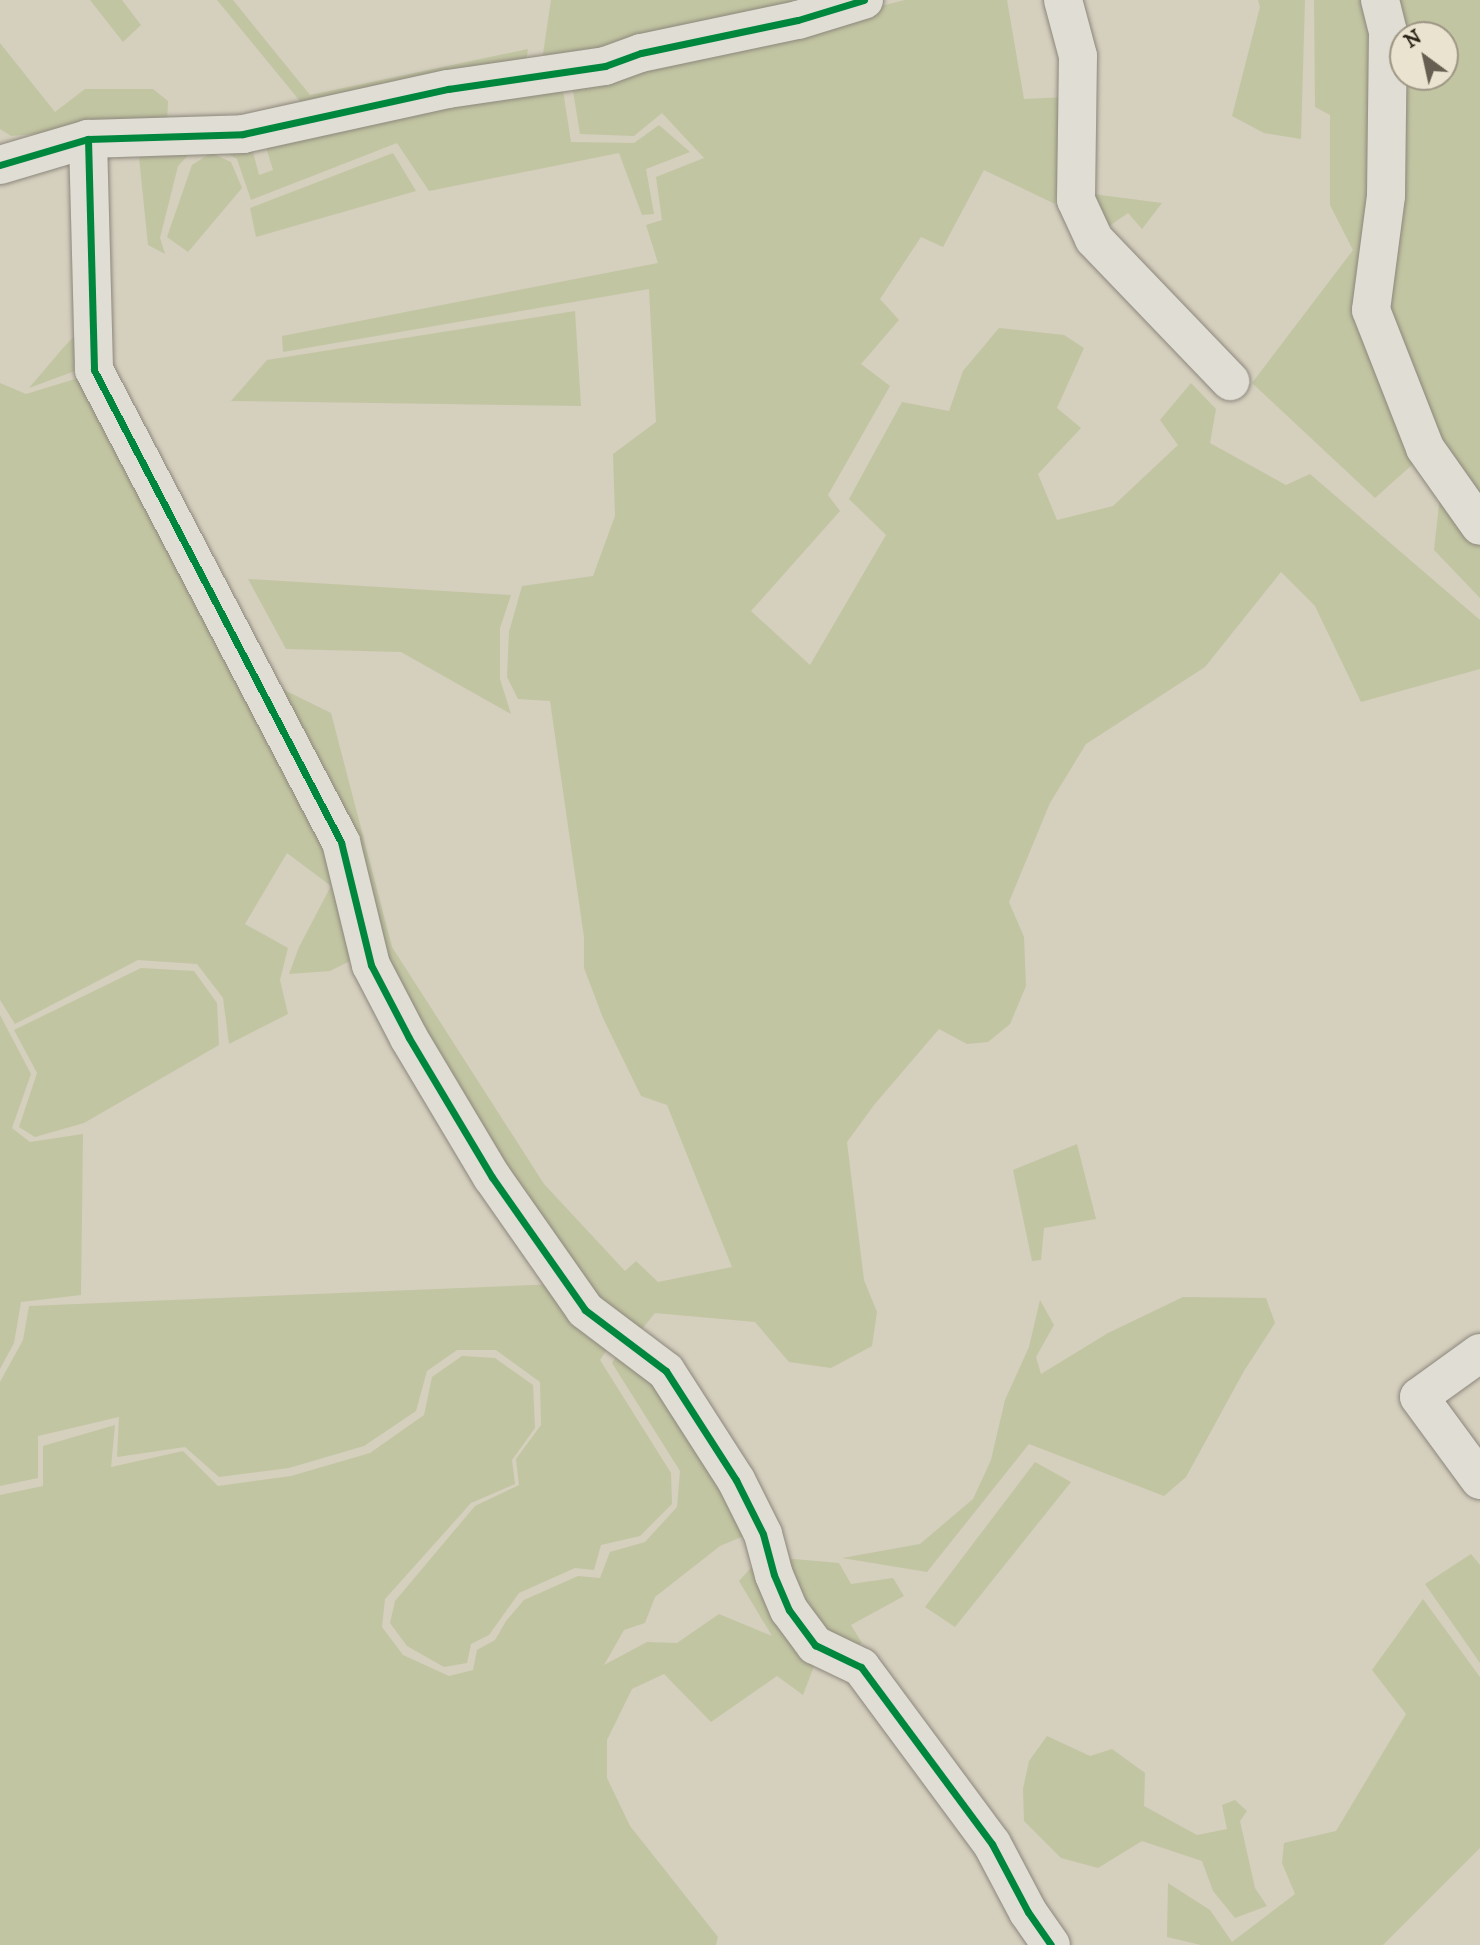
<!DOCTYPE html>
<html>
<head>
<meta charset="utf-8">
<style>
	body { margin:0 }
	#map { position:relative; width:1480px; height:1945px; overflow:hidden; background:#d5cfbe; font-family:"IM FELL DW Pica",serif }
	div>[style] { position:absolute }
	.green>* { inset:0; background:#c2c5a2 }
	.roads { filter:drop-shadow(0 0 2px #8c877c) drop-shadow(0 0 2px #8c877c) }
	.street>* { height:38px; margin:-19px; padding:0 19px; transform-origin:19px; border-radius:19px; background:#dfddd4 }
	.cycleway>* { height:7px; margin:-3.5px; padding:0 3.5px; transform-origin:3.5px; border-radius:3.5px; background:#00873e }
	span { translate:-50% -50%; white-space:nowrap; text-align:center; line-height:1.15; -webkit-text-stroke:6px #eae3cf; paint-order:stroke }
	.north { position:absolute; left:1389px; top:21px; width:70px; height:70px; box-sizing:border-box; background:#eae3cf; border:2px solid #9e9685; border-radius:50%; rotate:327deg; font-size:19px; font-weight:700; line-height:28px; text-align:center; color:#2b2217 }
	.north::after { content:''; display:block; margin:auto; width:24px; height:32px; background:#665f51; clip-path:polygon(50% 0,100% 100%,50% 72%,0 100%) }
</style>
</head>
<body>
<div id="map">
	<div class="green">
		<div style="clip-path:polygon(90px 0,122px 0,141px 25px,123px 42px)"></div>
		<div style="clip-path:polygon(217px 0,233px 0,310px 95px,528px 49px,526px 63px,304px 106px)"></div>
		<div style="clip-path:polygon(551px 0,792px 0,794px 4px,542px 61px)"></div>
		<div style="clip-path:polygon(905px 0,1007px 0,1024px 99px,1066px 97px,1055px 204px,984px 170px,943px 247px,921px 237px,880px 299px,899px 320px,861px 364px,890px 386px,828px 495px,840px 511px,751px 611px,810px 665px,886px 535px,849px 499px,902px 402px,949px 411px,963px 371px,999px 328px,1064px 335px,1084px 348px,1057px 408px,1081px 428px,1038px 474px,1057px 520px,1113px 506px,1178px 445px,1160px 420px,1191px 383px,1216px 409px,1210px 443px,1286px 485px,1310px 474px,1480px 620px,1480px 669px,1361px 702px,1315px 606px,1281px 572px,1205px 667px,1086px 744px,1050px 803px,1009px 902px,1024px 937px,1026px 986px,1010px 1024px,988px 1042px,967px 1044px,939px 1029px,874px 1105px,847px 1142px,864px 1280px,877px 1312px,872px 1346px,831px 1368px,789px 1362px,755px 1322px,655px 1313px,642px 1329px,594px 1302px,509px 1183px,378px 961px,270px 683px,331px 713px,392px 947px,544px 1184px,625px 1271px,636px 1261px,658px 1282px,732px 1267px,667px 1105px,641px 1096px,603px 1018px,584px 968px,584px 937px,550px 701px,518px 699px,507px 677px,509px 632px,522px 586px,593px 576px,615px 516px,613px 454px,656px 422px,649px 289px,283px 352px,282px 336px,658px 263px,646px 225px,662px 220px,656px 177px,704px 158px,662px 113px,634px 136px,580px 134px,572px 85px,639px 65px)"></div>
		<div style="clip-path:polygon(1258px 0,1305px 0,1301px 139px,1264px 133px,1232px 116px,1260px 7px)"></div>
		<div style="clip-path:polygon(evenodd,1314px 0,1480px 0,1480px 598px,1434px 550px,1440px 495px,1413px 464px,1375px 498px,1252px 383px,1353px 250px,1330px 205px,1330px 115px,1315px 107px,1314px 0,1403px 35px,1445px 35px,1445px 77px,1403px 77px,1403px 35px)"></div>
		<div style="clip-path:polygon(0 43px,55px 112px,85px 89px,153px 89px,168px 101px,167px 123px,11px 136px,0 129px)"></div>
		<div style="clip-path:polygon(562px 84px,571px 142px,634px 143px,659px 125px,690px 152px,646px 169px,654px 214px,642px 215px,619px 153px,429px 191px,397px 143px,251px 200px,237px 159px,214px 145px,252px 148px,259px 175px,273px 170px,265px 144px)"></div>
		<div style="clip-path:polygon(193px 150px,178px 166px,160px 238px,165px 254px,148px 245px,139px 157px)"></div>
		<div style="clip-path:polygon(211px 153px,231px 162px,242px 188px,188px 252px,167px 237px,192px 165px)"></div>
		<div style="clip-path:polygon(393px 153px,416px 191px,256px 237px,250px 208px)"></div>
		<div style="clip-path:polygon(1093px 194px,1162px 203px,1142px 229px,1128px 213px,1105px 229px)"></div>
		<div style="clip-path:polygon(575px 311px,581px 406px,231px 401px,267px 360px)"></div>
		<div style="clip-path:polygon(80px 330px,83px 368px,29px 388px,63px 348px)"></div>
		<div style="clip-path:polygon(85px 376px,335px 847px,358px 957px,330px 971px,289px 974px,299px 947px,331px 886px,287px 853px,245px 924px,288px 948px,280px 980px,288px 1014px,229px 1044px,223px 998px,197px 964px,138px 960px,15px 1024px,0 1000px,0 383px,26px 394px)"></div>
		<div style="clip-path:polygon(248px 579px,511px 595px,500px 628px,500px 679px,511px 714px,401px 652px,286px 649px)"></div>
		<div style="clip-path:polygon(141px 968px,194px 971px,217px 1003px,219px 1045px,84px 1123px,35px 1137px,19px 1127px,37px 1073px,14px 1030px)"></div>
		<div style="clip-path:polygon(0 1015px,31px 1074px,12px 1128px,30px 1142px,83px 1134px,81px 1295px,21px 1302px,14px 1343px,0 1369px)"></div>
		<div style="clip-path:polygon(1077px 1144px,1096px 1219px,1044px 1228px,1041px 1260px,1032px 1261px,1013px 1170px)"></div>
		<div style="clip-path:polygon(555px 1284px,610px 1345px,600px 1360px,671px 1473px,672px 1504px,640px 1536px,601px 1545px,594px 1570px,575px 1568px,519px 1593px,489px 1635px,471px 1644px,467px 1663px,444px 1667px,407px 1646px,390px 1623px,395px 1601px,475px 1506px,519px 1485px,516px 1459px,541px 1425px,540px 1382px,496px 1350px,457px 1350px,427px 1371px,416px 1411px,364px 1446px,289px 1468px,219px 1477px,185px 1447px,117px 1457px,119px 1417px,38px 1436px,38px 1478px,0 1486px,0 1382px,23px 1340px,29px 1306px)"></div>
		<div style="clip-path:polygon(1183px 1297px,1266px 1298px,1275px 1323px,1244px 1371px,1186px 1477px,1164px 1496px,1029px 1444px,927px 1572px,842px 1558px,920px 1544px,973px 1499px,991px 1460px,1005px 1400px,1029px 1347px,1040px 1300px,1054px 1325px,1036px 1357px,1041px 1374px,1108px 1333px)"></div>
		<div style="clip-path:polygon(620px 1350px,660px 1383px,751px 1533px,720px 1546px,655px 1597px,645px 1623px,624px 1630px,604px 1665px,647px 1642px,677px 1643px,719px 1614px,772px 1636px,739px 1581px,759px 1559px,816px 1661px,803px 1695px,777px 1676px,711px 1722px,664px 1674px,632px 1689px,607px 1740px,607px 1778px,630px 1826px,718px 1937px,716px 1945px,0 1945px,0 1495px,43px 1486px,43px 1446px,115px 1425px,111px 1467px,183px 1451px,218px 1486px,291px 1476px,370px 1453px,424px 1415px,432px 1377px,462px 1356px,495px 1358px,533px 1385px,535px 1428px,512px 1460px,515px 1484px,471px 1503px,385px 1599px,382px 1627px,403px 1655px,449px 1676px,473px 1670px,477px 1650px,495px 1640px,506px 1621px,524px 1600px,578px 1576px,600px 1578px,610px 1552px,645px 1542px,677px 1507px,680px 1471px,612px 1363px)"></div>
		<div style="clip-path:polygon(1035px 1462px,1071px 1482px,955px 1627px,925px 1607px)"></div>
		<div style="clip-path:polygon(1471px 1554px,1480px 1565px,1480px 1663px,1425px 1584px)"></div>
		<div style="clip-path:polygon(782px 1558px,839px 1563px,851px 1584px,893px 1578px,904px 1596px,851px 1625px,862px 1643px,847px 1650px,810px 1629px)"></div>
		<div style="clip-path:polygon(1423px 1599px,1480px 1677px,1480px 1848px,1383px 1945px,1201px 1945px,1167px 1937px,1168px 1883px,1210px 1910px,1232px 1942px,1295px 1894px,1282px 1863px,1284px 1843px,1336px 1831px,1406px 1714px,1372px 1670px)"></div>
		<div style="clip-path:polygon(1047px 1736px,1090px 1756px,1112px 1749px,1145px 1773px,1144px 1806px,1197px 1835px,1227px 1829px,1222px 1805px,1235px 1800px,1247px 1811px,1240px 1821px,1255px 1888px,1267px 1906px,1235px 1918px,1213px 1891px,1202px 1861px,1142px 1841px,1098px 1868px,1061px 1858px,1024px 1821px,1023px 1789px,1029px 1761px)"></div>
	</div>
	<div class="roads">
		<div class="street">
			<div style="left:1063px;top:0;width:58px;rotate:75deg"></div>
			<div style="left:1078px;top:56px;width:144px;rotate:90.8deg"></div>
			<div style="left:1076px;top:200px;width:43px;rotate:65.2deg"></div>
			<div style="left:1094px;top:239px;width:197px;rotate:46.2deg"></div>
			<div style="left:1380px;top:0;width:33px;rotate:76deg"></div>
			<div style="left:1388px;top:32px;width:164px;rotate:90.7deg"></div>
			<div style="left:1386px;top:196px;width:115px;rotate:97.5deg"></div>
			<div style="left:1371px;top:310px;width:148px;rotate:68.6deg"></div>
			<div style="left:1425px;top:448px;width:95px;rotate:54.8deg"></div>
			<div style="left:88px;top:139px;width:231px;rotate:88.5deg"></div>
			<div style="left:94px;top:370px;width:533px;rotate:62.38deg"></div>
			<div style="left:341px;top:842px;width:127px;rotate:76.3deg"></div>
			<div style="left:371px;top:965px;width:82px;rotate:62.5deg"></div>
			<div style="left:409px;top:1038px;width:162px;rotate:59.2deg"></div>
			<div style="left:492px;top:1177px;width:162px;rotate:55deg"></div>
			<div style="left:585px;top:1310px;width:101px;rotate:37deg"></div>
			<div style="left:666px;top:1371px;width:130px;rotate:57.3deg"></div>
			<div style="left:736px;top:1480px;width:60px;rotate:63.4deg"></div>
			<div style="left:763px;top:1534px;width:42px;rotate:75deg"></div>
			<div style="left:774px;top:1575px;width:38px;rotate:67deg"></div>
			<div style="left:789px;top:1610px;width:44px;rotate:53.4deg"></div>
			<div style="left:815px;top:1645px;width:51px;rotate:25.6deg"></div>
			<div style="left:861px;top:1667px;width:220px;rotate:53.5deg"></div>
			<div style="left:992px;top:1844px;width:77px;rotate:62.1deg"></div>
			<div style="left:1028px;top:1912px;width:40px;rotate:55.1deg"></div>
			<div style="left:0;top:165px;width:92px;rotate:-16.5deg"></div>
			<div style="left:88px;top:139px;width:155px;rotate:-1.8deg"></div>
			<div style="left:243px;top:134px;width:210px;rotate:-12.4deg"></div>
			<div style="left:448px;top:89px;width:159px;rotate:-8.3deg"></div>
			<div style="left:605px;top:66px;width:38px;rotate:-20deg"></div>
			<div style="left:641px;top:53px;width:160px;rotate:-11.9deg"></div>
			<div style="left:798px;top:20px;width:69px;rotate:-16.9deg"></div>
			<div style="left:1480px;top:1353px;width:75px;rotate:144.2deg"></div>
			<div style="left:1419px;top:1397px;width:103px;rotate:53.7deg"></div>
		</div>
	</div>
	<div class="cycleway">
		<div style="left:88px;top:139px;width:231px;rotate:88.5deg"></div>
		<div style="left:94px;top:370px;width:533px;rotate:62.38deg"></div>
		<div style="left:341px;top:842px;width:127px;rotate:76.3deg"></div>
		<div style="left:371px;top:965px;width:82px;rotate:62.5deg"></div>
		<div style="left:409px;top:1038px;width:162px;rotate:59.2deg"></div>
		<div style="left:492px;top:1177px;width:162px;rotate:55deg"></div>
		<div style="left:585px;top:1310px;width:101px;rotate:37deg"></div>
		<div style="left:666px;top:1371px;width:130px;rotate:57.3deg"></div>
		<div style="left:736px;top:1480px;width:60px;rotate:63.4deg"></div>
		<div style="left:763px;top:1534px;width:42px;rotate:75deg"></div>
		<div style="left:774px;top:1575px;width:38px;rotate:67deg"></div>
		<div style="left:789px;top:1610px;width:44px;rotate:53.4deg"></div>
		<div style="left:815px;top:1645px;width:51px;rotate:25.6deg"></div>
		<div style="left:861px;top:1667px;width:220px;rotate:53.5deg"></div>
		<div style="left:992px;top:1844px;width:77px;rotate:62.1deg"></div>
		<div style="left:1028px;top:1912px;width:40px;rotate:55.1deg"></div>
		<div style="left:0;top:165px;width:92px;rotate:-16.5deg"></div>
		<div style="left:88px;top:139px;width:155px;rotate:-1.8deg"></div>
		<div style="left:243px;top:134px;width:210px;rotate:-12.4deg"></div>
		<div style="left:448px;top:89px;width:159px;rotate:-8.3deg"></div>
		<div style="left:605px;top:66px;width:38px;rotate:-20deg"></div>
		<div style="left:641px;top:53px;width:160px;rotate:-11.9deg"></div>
		<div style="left:798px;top:20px;width:69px;rotate:-16.9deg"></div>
	</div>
	<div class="north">N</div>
</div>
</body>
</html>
